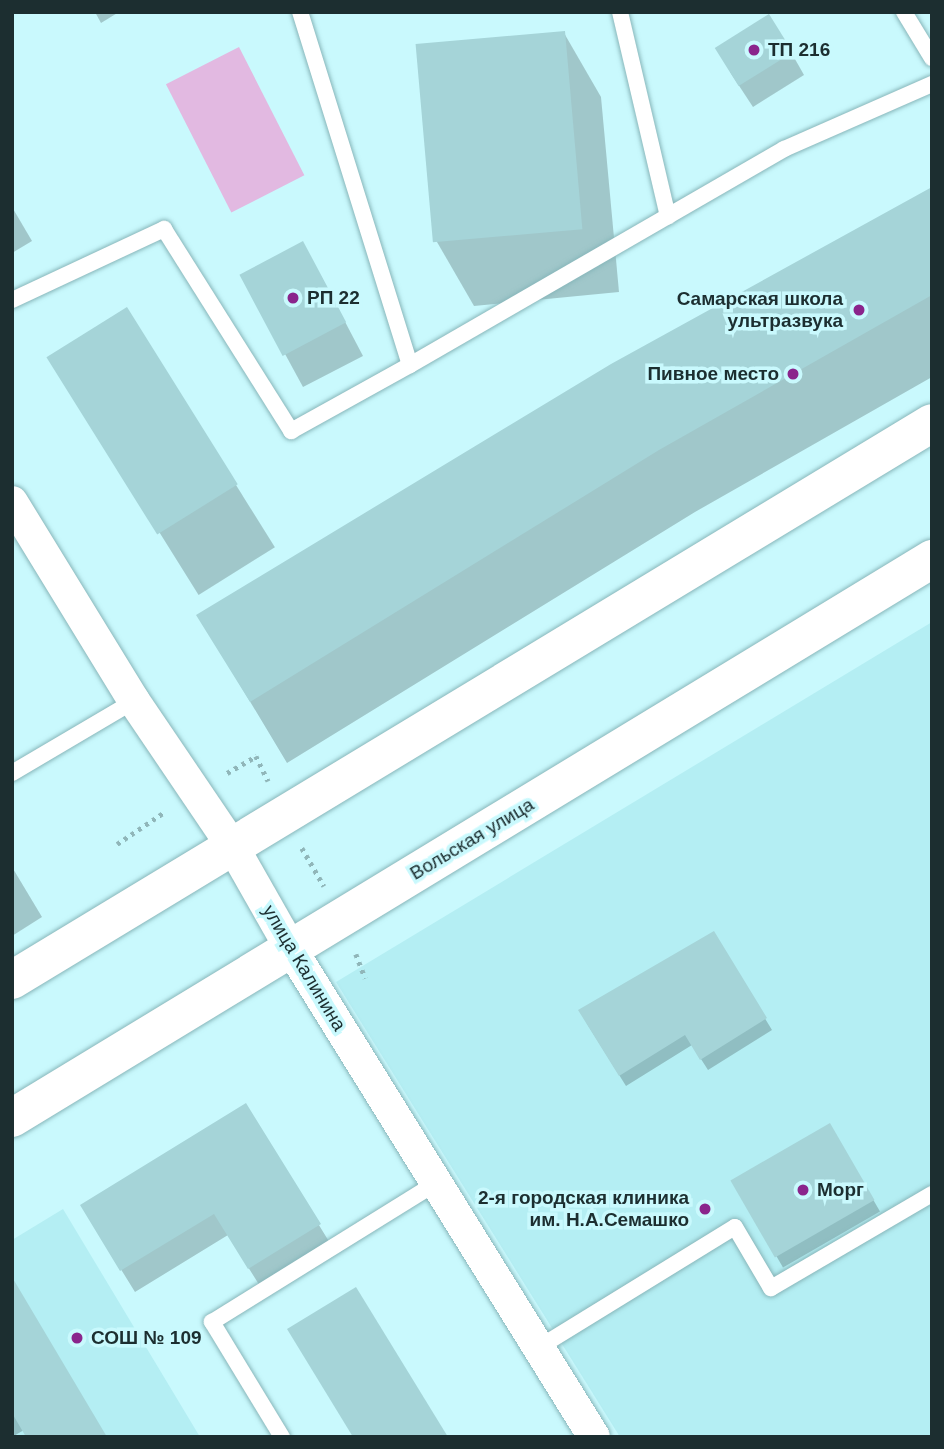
<!DOCTYPE html>
<html>
<head>
<meta charset="utf-8">
<style>
	body { margin:0 }
	#map { position:relative; width:944px; height:1449px; overflow:hidden; background:#c9f9fd; font-family:Helvetica,sans-serif }
	div>[style] { position:absolute }
	.built>* { inset:0; background:#b4eef3 }
	.green>* { inset:0; background:#e2b9e1; transform-origin:0 0 }
	.shadow>* { inset:0; background:#0003; transform-origin:0 0 }
	.building>* { inset:0; background:#a5d4d8; transform-origin:0 0 }
	.path>* { height:4.5px; margin-top:-2.25px; transform-origin:0; background:repeating-linear-gradient(90deg,#90b6b9 0 3.5px,transparent 0 8.5px) }
	.roads { filter:drop-shadow(0 0 2px #88b6ba) drop-shadow(0 0 2px #88b6ba) }
	.lane>* { height:16px; margin:-8px; padding:0 8px; transform-origin:8px; border-radius:8px; background:#fff }
	.street>* { height:32px; margin:-16px; padding:0 16px; transform-origin:16px; border-radius:16px; background:#fff }
	.secondary>* { height:38px; margin:-19px; padding:0 19px; transform-origin:19px; border-radius:19px; background:#fff }
	.dots>* { width:19px; height:19px; translate:-50% -50%; box-sizing:border-box; border:4px solid #c9f9fd; border-radius:50% }
	span { translate:-50% -50%; white-space:nowrap; text-align:center; line-height:1.15; -webkit-text-stroke:7px #c9f9fd; paint-order:stroke }
	.poi-label { font-size:19px; color:#1c2e30; font-weight:700 }
	.left { translate:0 -50%; text-align:left }
	.right { translate:-100% -50%; text-align:right }
	.street-label { font-size:19px; color:#1c2e30 }
	.frame { position:absolute; inset:0; border:14px solid #1c2e30; pointer-events:none }
</style>
</head>
<body>
<div id="map">
	<div class="built">
		<div style="clip-path:polygon(932px 622px,932px 1437px,620px 1437px,336px 982px)"></div>
		<div style="clip-path:polygon(63px 1209px,200px 1437px,12px 1437px,12px 1240px)"></div>
	</div>
	<div class="green">
		<div style="left:239px;top:47px;width:144px;height:82px;rotate:63deg"></div>
	</div>
	<div class="shadow">
		<div style="clip-path:polygon(95px 12px,119px 12px,101px 23px)"></div>
		<div style="clip-path:polygon(564px 33px,601px 97px,619px 292px,474px 306px,437px 242px,418px 47px)"></div>
		<div style="clip-path:polygon(791px 52px,804px 75px,753px 107px,730px 72px)"></div>
		<div style="clip-path:polygon(932px 188px,932px 377px,695px 512px,287px 763px,198px 615px)"></div>
		<div style="clip-path:polygon(12px 207px,32px 241px,12px 253px)"></div>
		<div style="clip-path:polygon(242px 275px,321px 276px,363px 356px,303px 387px)"></div>
		<div style="left:126px;top:309px;width:281px;height:90px;rotate:58deg"></div>
		<div style="clip-path:polygon(12px 867px,42px 917px,12px 936px)"></div>
		<div style="clip-path:polygon(713px 933px,772px 1030px,708px 1070px,692px 1045px,626px 1086px,586px 1022px)"></div>
		<div style="clip-path:polygon(246px 1106px,333px 1248px,263px 1291px,228px 1235px,135px 1292px,96px 1229px)"></div>
		<div style="left:830px;top:1125px;width:100px;height:112px;rotate:60deg"></div>
		<div style="clip-path:polygon(12px 1302px,24px 1430px,12px 1437px)"></div>
	</div>
	<div class="building">
		<div style="left:769px;top:14px;width:45px;height:64px;rotate:58deg"></div>
		<div style="left:565px;top:31px;width:199px;height:150px;rotate:85deg"></div>
		<div style="clip-path:polygon(932px 187px,932px 295px,659px 450px,250px 702px,196px 615px,611px 364px)"></div>
		<div style="left:303px;top:241px;width:92px;height:72px;rotate:62deg"></div>
		<div style="left:127px;top:307px;width:209px;height:95px;rotate:58deg"></div>
		<div style="clip-path:polygon(714px 931px,767px 1018px,700px 1060px,685px 1035px,619px 1076px,578px 1010px)"></div>
		<div style="clip-path:polygon(246px 1103px,321px 1224px,248px 1269px,214px 1214px,120px 1271px,80px 1205px)"></div>
		<div style="left:830px;top:1123px;width:89px;height:115px;rotate:60deg"></div>
		<div style="clip-path:polygon(12px 1277px,107px 1437px,26px 1437px,12px 1413px)"></div>
		<div style="clip-path:polygon(356px 1287px,448px 1437px,353px 1437px,287px 1329px)"></div>
	</div>
	<div class="path">
		<div style="left:227px;top:773px;width:34px;rotate:-30deg"></div>
		<div style="left:256px;top:756px;width:28px;rotate:64deg"></div>
		<div style="left:117px;top:844px;width:59px;rotate:-34deg"></div>
		<div style="left:302px;top:848px;width:44px;rotate:59.9deg"></div>
		<div style="left:356px;top:954px;width:26px;rotate:69deg"></div>
	</div>
	<div class="roads">
		<div class="lane">
			<div style="left:620px;top:12px;width:210px;rotate:76.8deg"></div>
			<div style="left:904px;top:12px;width:54px;rotate:58.7deg"></div>
			<div style="left:12px;top:300px;width:168px;rotate:-25deg"></div>
			<div style="left:164px;top:229px;width:239px;rotate:57.8deg"></div>
			<div style="left:291px;top:431px;width:136px;rotate:-29deg"></div>
			<div style="left:410px;top:365px;width:370px;rotate:-107.3deg"></div>
			<div style="left:410px;top:365px;width:432px;rotate:-30deg"></div>
			<div style="left:784px;top:149px;width:162px;rotate:-23.7deg"></div>
			<div style="left:12px;top:773px;width:142px;rotate:-30.5deg"></div>
			<div style="left:538px;top:1348px;width:231px;rotate:-31.6deg"></div>
			<div style="left:735px;top:1227px;width:71px;rotate:59.5deg"></div>
			<div style="left:771px;top:1288px;width:186px;rotate:-30.3deg"></div>
			<div style="left:282px;top:1437px;width:135px;rotate:-121.3deg"></div>
			<div style="left:212px;top:1322px;width:264px;rotate:-31.8deg"></div>
		</div>
		<div class="street">
			<div style="left:12px;top:502px;width:233px;rotate:58.5deg"></div>
			<div style="left:134px;top:701px;width:176px;rotate:55.9deg"></div>
			<div style="left:233px;top:847px;width:117px;rotate:60.4deg"></div>
			<div style="left:291px;top:949px;width:574px;rotate:58.16deg"></div>
		</div>
		<div class="secondary">
			<div style="left:12px;top:980px;width:1075px;rotate:-31.19deg"></div>
			<div style="left:12px;top:1118px;width:1077px;rotate:-31.28deg"></div>
		</div>
	</div>
	<div class="dots">
		<div style="left:754px;top:50px;background:#8a258c"></div>
		<div style="left:293px;top:298px;background:#8a258c"></div>
		<div style="left:859px;top:310px;background:#8a258c"></div>
		<div style="left:793px;top:374px;background:#8a258c"></div>
		<div style="left:803px;top:1190px;background:#8a258c"></div>
		<div style="left:705px;top:1209px;background:#8a258c"></div>
		<div style="left:77px;top:1338px;background:#8a258c"></div>
	</div>
	<div class="poi-label">
		<span class="left" style="left:768px;top:50px">ТП 216</span>
		<span class="left" style="left:307px;top:298px">РП 22</span>
		<span class="right" style="left:843px;top:310px">Самарская школа<br>ультразвука</span>
		<span class="right" style="left:779px;top:374px">Пивное место</span>
		<span class="left" style="left:817px;top:1190px">Морг</span>
		<span class="right" style="left:689px;top:1209px">2-я городская клиника<br>им. Н.А.Семашко</span>
		<span class="left" style="left:91px;top:1338px">СОШ № 109</span>
	</div>
	<div class="street-label">
		<span style="left:472px;top:839px;rotate:-31deg">Вольская улица</span>
		<span style="left:304px;top:968px;rotate:59deg">улица Калинина</span>
	</div>
	<div class="frame"></div>
</div>
</body>
</html>
